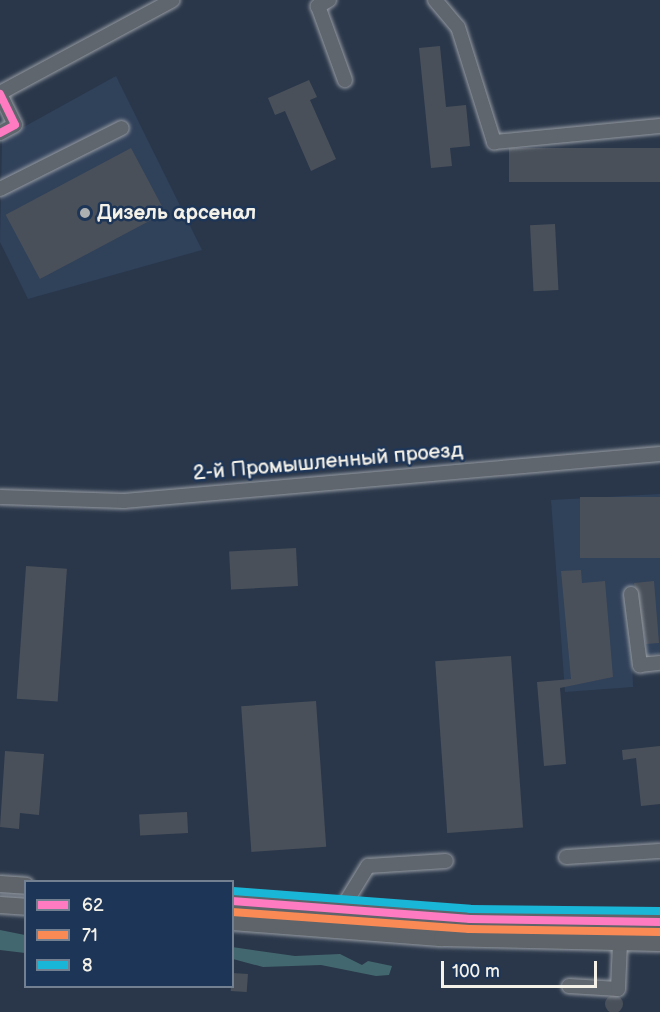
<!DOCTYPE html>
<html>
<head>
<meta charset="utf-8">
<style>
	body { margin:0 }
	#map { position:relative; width:660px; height:1012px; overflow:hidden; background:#2a374a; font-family:"Balsamiq Sans",sans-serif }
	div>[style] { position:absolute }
	.built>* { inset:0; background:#30415a }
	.green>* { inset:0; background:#43676e }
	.building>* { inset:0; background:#49505a; transform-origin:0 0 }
	.round { border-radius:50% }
	.roads { filter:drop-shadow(0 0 2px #979ca3) drop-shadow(0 0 2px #979ca3) }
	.minor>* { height:14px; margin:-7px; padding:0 7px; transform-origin:7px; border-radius:7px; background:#60666e }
	.major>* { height:16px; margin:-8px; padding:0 8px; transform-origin:8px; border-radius:8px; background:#5e6469 }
	.bus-1>* { height:8px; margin:-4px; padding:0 4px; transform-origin:4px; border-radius:4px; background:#fe7ac1 }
	.bus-2>* { height:8px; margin:-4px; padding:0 4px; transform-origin:4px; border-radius:4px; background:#f98a56 }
	.bus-3>* { height:8px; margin:-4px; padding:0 4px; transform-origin:4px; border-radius:4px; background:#1ab6d8 }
	.dots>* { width:16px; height:16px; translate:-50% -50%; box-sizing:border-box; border:3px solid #1d3557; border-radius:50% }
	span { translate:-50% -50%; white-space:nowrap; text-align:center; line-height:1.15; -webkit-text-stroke:5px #1d3557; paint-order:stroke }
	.poi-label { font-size:21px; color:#f4f1e8; font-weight:700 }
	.left { translate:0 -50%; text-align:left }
	.street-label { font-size:21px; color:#f4f1e8 }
	.legend { position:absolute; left:24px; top:880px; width:210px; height:108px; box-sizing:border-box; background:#1d3557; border:2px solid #738091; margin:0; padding:8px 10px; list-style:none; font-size:18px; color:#f4f1e8 }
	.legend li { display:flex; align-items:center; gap:12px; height:30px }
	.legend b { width:30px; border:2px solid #738091 }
	.scale { position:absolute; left:441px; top:961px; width:156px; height:27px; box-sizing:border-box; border:3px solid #f4f1e8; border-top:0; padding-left:8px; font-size:18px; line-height:21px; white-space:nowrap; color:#f4f1e8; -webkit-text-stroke:4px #1d3557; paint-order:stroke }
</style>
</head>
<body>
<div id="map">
	<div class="built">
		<div style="clip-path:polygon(116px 76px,202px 250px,28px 299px,0 242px,2px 139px)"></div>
		<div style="clip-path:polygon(660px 494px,660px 654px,632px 656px,633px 687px,565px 692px,551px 500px)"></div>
	</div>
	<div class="green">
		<div style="clip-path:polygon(232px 908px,493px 927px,660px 929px,660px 937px,460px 933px,233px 916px)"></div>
		<div style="clip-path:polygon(0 930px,25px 935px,25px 953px,0 950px)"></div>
		<div style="clip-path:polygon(232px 947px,295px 956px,340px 954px,362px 965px,368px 961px,392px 966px,389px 975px,376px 976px,321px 965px,263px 967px,233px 959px)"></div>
	</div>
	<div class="building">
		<div style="clip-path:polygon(440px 46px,446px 107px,466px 105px,470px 146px,450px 148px,452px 166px,431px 168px,419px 48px)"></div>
		<div style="clip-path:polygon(309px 80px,317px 97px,310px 100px,336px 159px,311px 171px,285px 111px,275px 115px,268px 98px)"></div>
		<div style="left:131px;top:148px;width:73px;height:142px;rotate:62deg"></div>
		<div style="left:660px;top:148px;width:34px;height:151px;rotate:90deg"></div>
		<div style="left:555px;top:224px;width:66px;height:25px;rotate:87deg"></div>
		<div style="left:660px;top:497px;width:61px;height:80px;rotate:90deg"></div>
		<div style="left:296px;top:548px;width:38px;height:67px;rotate:87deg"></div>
		<div style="left:26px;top:566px;width:41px;height:133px;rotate:4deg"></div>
		<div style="clip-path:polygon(581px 570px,582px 583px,605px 581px,613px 677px,560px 688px,566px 764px,544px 766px,537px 682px,571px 679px,561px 571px)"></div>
		<div style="clip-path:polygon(654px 581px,659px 643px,646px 644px,634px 583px)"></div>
		<div style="left:511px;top:656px;width:172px;height:76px;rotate:86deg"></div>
		<div style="left:316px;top:701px;width:146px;height:75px;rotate:86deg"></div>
		<div style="clip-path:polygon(660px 746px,660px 804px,641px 806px,636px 758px,623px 760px,622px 750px)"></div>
		<div style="clip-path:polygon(5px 751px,44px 754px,39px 815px,20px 813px,19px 829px,0 827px)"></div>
		<div style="left:187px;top:812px;width:21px;height:48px;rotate:87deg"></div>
		<div style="left:232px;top:973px;width:16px;height:18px;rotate:4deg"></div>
		<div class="round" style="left:605px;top:995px;width:18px;height:18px"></div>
	</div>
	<div class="roads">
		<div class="minor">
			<div style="left:329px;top:0;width:13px;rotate:151deg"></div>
			<div style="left:318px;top:6px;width:79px;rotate:70deg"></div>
			<div style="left:435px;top:0;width:35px;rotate:50deg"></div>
			<div style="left:458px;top:27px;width:121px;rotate:72.6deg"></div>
			<div style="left:494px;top:142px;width:167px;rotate:-5.5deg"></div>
			<div style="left:0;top:93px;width:196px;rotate:-28.3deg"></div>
			<div style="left:0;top:94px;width:34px;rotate:64deg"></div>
			<div style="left:15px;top:125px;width:17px;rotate:152deg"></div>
			<div style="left:0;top:189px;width:136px;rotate:-26.6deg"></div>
			<div style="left:0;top:497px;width:124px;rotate:1.8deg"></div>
			<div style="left:124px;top:501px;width:538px;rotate:-5.01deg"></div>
			<div style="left:631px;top:594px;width:72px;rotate:82.8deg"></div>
			<div style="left:640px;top:665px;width:20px;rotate:-6deg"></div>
			<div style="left:566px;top:857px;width:94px;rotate:-3.7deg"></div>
			<div style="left:341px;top:910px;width:52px;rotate:-58.5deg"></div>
			<div style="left:368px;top:866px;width:78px;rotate:-3.7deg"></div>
			<div style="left:569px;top:986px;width:49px;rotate:3.5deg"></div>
			<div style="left:618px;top:989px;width:46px;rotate:-87.5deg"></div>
		</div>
		<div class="major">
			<div style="left:0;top:884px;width:26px;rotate:4deg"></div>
			<div style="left:232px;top:901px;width:239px;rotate:4.3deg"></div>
			<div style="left:470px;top:919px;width:190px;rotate:0.9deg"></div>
			<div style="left:0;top:905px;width:26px;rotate:4deg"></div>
			<div style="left:232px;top:922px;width:211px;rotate:4.4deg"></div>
			<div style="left:442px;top:938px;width:218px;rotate:1.3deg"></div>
		</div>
	</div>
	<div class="bus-1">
		<div style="left:0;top:94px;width:34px;rotate:64deg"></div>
		<div style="left:15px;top:125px;width:17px;rotate:152deg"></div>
		<div style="left:232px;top:901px;width:239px;rotate:4.3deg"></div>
		<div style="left:470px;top:919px;width:190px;rotate:0.9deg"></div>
	</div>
	<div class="bus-2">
		<div style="left:232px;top:912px;width:238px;rotate:4.1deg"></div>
		<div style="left:469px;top:929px;width:191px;rotate:0.9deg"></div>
	</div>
	<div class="bus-3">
		<div style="left:233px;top:891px;width:238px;rotate:4.3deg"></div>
		<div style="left:470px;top:909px;width:190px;rotate:0.6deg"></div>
	</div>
	<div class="dots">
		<div style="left:85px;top:213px;background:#adb0b1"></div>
	</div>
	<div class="poi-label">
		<span class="left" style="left:97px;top:213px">Дизель арсенал</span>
	</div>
	<div class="street-label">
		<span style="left:328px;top:462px;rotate:-5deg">2-й Промышленный проезд</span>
	</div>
	<ul class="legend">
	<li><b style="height:8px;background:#fe7ac1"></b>62</li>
	<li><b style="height:8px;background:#f98a56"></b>71</li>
	<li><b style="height:8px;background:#1ab6d8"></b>8</li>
	</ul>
	<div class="scale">100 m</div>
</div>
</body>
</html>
